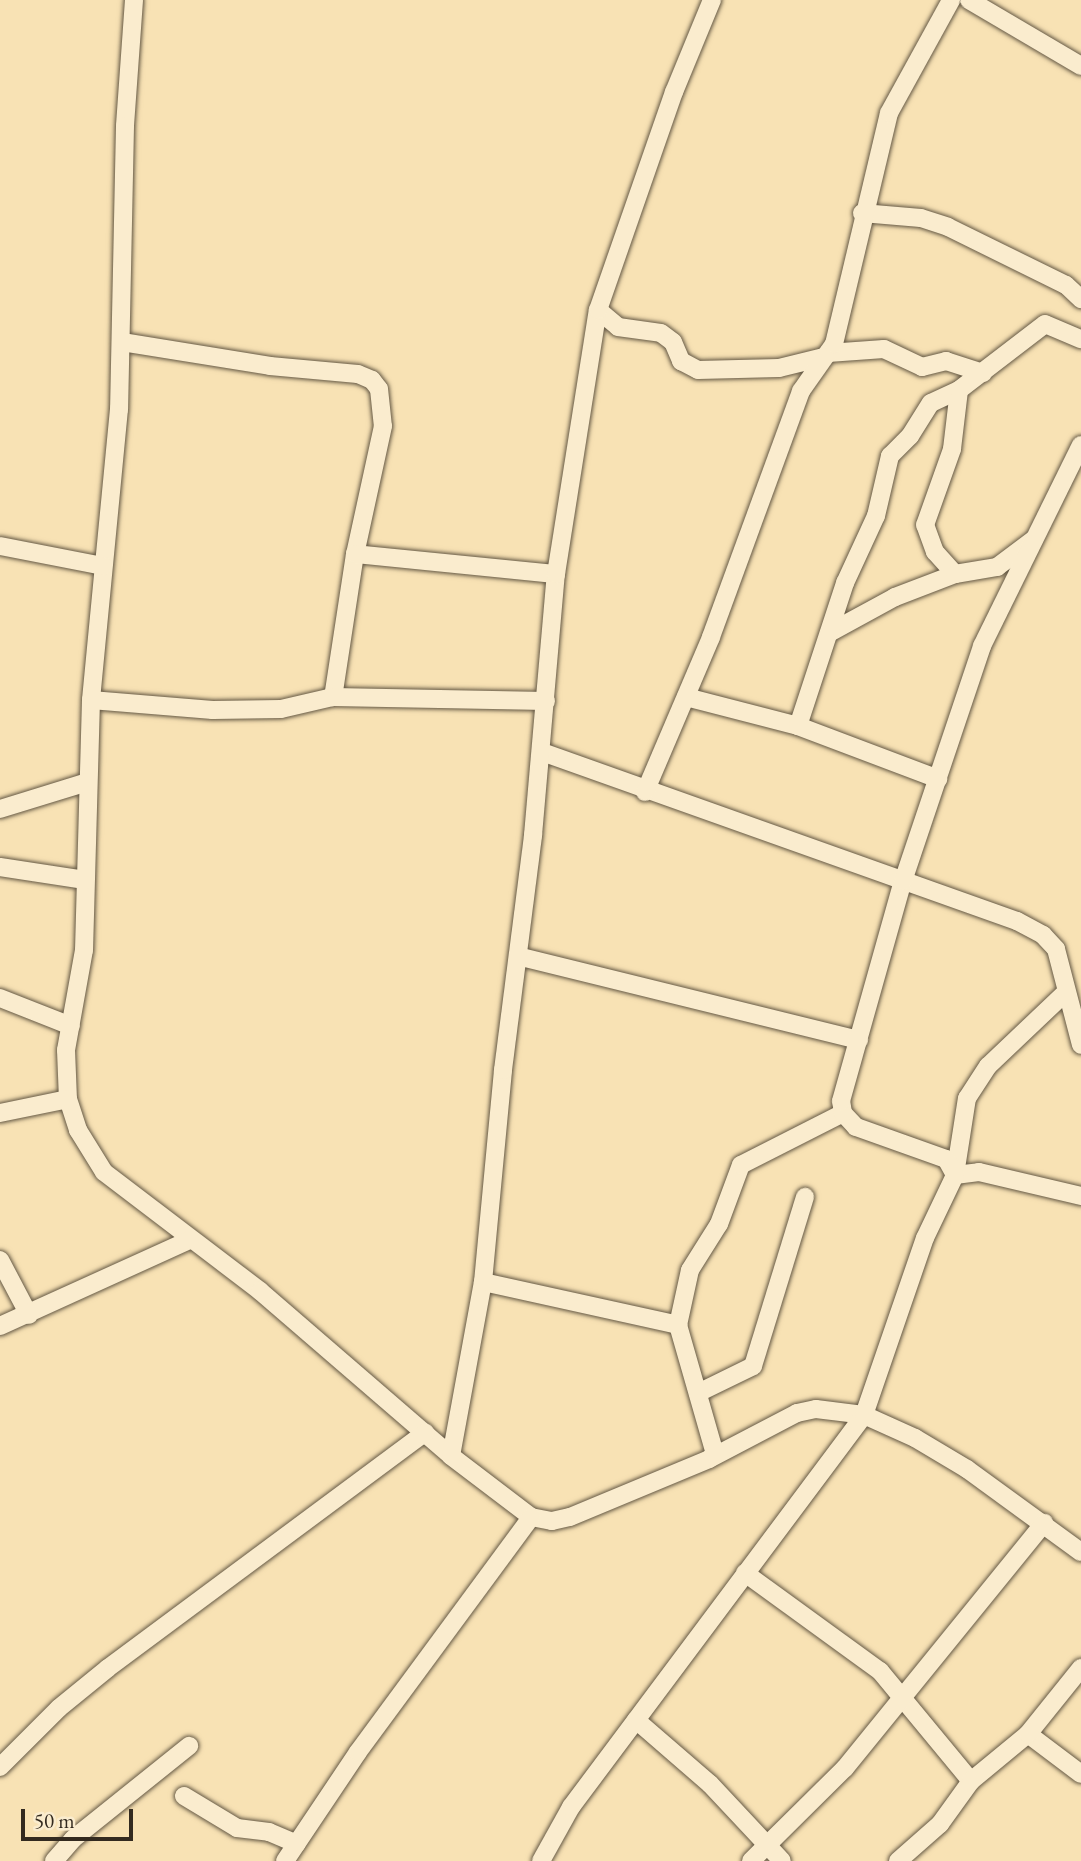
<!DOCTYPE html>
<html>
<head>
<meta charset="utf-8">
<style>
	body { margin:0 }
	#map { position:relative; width:1081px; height:1861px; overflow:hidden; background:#f8e2b4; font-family:"EB Garamond",serif }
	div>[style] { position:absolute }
	.roads { filter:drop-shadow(0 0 2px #645844) drop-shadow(0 0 2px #645844) }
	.minor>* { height:18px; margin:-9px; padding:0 9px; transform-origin:9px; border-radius:9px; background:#faecce }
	span { translate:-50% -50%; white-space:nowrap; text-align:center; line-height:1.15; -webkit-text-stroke:6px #faecce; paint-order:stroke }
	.scale { position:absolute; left:21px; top:1809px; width:112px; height:32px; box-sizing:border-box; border:4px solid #332a1f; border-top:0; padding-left:9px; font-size:21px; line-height:24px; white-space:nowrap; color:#332a1f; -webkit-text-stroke:5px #faecce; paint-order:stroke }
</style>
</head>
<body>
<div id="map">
	<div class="roads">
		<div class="minor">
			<div style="left:134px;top:0;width:126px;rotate:94.1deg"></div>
			<div style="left:125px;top:126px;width:283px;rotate:91.2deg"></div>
			<div style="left:119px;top:409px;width:292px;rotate:95.5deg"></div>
			<div style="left:91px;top:700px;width:250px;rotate:91.6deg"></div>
			<div style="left:84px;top:950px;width:102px;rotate:100.2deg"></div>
			<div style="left:66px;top:1050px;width:49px;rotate:87.7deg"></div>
			<div style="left:68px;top:1099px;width:33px;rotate:72deg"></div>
			<div style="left:78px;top:1130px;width:49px;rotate:58.2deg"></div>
			<div style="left:104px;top:1172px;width:196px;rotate:37.3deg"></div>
			<div style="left:260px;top:1291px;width:252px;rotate:40.8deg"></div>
			<div style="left:451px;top:1456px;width:101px;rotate:37.3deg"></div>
			<div style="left:531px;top:1517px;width:21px;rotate:11deg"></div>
			<div style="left:552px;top:1521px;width:18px;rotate:-13deg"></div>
			<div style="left:570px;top:1517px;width:151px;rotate:-22.6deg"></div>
			<div style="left:709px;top:1459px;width:99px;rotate:-27.6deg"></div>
			<div style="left:797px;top:1413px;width:19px;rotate:-12deg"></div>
			<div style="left:816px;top:1409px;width:48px;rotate:7.1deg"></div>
			<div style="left:864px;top:1415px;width:56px;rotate:24.3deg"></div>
			<div style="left:915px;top:1438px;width:61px;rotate:30.8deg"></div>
			<div style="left:967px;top:1469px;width:141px;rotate:36.1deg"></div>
			<div style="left:969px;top:0;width:130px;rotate:30.5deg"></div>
			<div style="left:862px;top:213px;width:59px;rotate:4.8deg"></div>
			<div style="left:921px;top:218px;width:28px;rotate:18deg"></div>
			<div style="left:948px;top:227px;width:131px;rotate:26.2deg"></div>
			<div style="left:1066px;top:285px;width:21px;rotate:43deg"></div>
			<div style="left:598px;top:310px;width:26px;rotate:40deg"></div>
			<div style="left:618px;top:327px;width:43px;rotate:7.9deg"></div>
			<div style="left:661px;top:333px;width:15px;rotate:37deg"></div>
			<div style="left:673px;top:342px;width:21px;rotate:67deg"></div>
			<div style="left:681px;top:361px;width:19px;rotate:28deg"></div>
			<div style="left:698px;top:370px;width:81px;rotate:-1.4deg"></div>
			<div style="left:779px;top:368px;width:46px;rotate:-13.7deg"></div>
			<div style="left:122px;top:342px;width:150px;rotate:9.2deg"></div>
			<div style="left:270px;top:366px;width:88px;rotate:5.2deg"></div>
			<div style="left:358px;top:374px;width:15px;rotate:23deg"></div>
			<div style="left:372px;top:380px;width:11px;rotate:52deg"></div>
			<div style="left:379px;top:389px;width:37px;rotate:84deg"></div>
			<div style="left:383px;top:426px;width:131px;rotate:102.3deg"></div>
			<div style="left:355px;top:554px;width:145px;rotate:98.7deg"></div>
			<div style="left:828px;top:353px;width:56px;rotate:-4.1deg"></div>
			<div style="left:884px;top:349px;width:42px;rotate:25.3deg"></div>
			<div style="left:922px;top:367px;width:25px;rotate:-14deg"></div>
			<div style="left:946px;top:361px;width:39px;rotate:18deg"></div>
			<div style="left:0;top:546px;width:105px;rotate:11deg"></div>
			<div style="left:355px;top:554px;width:202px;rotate:5.7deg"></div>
			<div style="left:955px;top:574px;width:30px;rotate:-132deg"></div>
			<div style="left:935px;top:552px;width:29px;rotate:-110deg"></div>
			<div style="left:925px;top:525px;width:81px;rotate:-70.4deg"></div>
			<div style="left:952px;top:449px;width:59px;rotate:-83.2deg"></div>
			<div style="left:829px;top:633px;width:75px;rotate:-28.6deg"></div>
			<div style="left:895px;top:597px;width:64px;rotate:-21deg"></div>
			<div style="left:955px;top:574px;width:43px;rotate:-9.5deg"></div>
			<div style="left:997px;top:567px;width:45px;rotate:-36.9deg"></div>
			<div style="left:686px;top:697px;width:116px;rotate:14.5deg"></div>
			<div style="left:798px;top:726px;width:150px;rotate:20.7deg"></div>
			<div style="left:91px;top:700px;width:122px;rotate:4.7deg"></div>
			<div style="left:213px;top:710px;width:68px;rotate:-0.8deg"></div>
			<div style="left:281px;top:709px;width:53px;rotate:-13deg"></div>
			<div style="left:333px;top:697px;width:213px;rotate:1.1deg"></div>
			<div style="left:798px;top:726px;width:151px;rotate:-71.8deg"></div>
			<div style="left:845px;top:583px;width:74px;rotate:-65.2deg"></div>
			<div style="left:876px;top:516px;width:62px;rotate:-76.9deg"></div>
			<div style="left:890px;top:456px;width:28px;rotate:-45deg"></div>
			<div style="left:910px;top:436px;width:39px;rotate:-58deg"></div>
			<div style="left:931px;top:403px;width:31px;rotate:-25deg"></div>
			<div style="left:959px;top:390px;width:108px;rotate:-37.5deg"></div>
			<div style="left:1045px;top:324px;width:39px;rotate:23deg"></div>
			<div style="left:542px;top:752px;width:504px;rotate:19.59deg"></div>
			<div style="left:1017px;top:921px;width:30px;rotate:28deg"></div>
			<div style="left:1043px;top:935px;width:19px;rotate:47deg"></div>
			<div style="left:1056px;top:949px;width:99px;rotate:75.4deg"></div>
			<div style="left:645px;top:792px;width:168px;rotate:-66.9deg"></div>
			<div style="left:711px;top:637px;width:262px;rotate:-69.9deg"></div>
			<div style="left:801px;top:391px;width:57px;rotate:-54.9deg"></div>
			<div style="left:834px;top:344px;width:237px;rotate:-76.6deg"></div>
			<div style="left:889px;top:113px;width:129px;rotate:-61.2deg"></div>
			<div style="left:0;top:809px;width:92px;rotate:-17.1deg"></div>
			<div style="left:0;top:867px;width:86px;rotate:8.7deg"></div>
			<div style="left:521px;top:957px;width:348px;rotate:13.8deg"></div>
			<div style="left:1065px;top:993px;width:106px;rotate:136.5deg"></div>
			<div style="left:988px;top:1066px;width:38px;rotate:123deg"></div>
			<div style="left:967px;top:1098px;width:78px;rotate:98.9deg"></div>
			<div style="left:955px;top:1175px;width:24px;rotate:-7deg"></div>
			<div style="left:979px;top:1172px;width:105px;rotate:13.2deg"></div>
			<div style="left:0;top:998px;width:76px;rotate:21.5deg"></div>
			<div style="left:0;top:1113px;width:69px;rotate:-11.6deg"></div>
			<div style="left:0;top:1260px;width:62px;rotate:62.2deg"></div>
			<div style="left:483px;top:1282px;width:200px;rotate:12.4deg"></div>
			<div style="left:0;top:1326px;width:209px;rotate:-24.4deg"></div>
			<div style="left:700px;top:1392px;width:59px;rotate:-26.1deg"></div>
			<div style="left:753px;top:1366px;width:177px;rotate:-72.9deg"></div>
			<div style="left:715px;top:1454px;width:134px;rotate:-106deg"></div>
			<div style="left:678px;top:1325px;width:56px;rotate:-77.7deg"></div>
			<div style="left:690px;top:1270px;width:54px;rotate:-57.8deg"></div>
			<div style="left:719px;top:1224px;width:63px;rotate:-69.6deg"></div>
			<div style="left:741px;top:1165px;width:114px;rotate:-27deg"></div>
			<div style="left:451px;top:1456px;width:177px;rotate:-79.6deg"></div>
			<div style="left:483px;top:1282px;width:213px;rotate:-84.6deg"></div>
			<div style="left:503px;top:1070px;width:237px;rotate:-82.7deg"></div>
			<div style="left:533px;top:835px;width:262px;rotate:-85deg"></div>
			<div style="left:556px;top:574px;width:267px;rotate:-81deg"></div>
			<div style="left:598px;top:310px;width:231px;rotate:-70.8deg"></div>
			<div style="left:674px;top:92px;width:100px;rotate:-67.6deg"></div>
			<div style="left:745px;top:1573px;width:167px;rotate:36deg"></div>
			<div style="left:880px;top:1671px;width:143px;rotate:50.4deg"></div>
			<div style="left:636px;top:1720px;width:98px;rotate:40.9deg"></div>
			<div style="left:710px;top:1784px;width:105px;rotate:46.9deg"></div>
			<div style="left:1028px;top:1734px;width:66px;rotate:37deg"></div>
			<div style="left:0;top:1767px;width:83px;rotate:-45deg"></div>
			<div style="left:59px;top:1708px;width:63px;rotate:-39.2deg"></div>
			<div style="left:108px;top:1668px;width:395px;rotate:-36.6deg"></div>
			<div style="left:184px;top:1796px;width:62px;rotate:31.1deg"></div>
			<div style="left:237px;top:1828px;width:32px;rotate:7deg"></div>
			<div style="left:269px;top:1832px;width:30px;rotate:23deg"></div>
			<div style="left:54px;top:1861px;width:29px;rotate:-49deg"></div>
			<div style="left:73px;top:1839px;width:149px;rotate:-38.7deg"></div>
			<div style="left:285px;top:1861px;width:131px;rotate:-56.2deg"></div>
			<div style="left:358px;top:1752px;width:292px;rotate:-53.6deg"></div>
			<div style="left:541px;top:1861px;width:62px;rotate:-60.9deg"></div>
			<div style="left:571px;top:1807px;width:489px;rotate:-53.2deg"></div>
			<div style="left:864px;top:1415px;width:187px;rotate:-71deg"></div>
			<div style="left:925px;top:1238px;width:70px;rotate:-64.5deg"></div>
			<div style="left:955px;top:1175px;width:18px;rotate:-119deg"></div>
			<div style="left:946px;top:1159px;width:96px;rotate:-160.4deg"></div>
			<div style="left:856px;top:1127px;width:19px;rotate:-133deg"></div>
			<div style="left:843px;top:1113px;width:12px;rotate:-99deg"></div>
			<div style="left:841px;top:1101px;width:229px;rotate:-74.3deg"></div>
			<div style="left:903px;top:881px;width:248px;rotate:-71.4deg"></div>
			<div style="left:982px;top:646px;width:224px;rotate:-63.8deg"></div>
			<div style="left:751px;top:1861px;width:132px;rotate:-44.7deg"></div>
			<div style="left:845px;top:1768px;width:316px;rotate:-50.9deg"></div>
			<div style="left:898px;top:1861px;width:56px;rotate:-41.4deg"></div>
			<div style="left:940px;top:1824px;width:53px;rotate:-54.2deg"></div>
			<div style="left:971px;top:1781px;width:74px;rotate:-39.5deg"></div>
			<div style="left:1028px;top:1734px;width:85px;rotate:-51.2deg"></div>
		</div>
	</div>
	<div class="scale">50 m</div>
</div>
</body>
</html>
